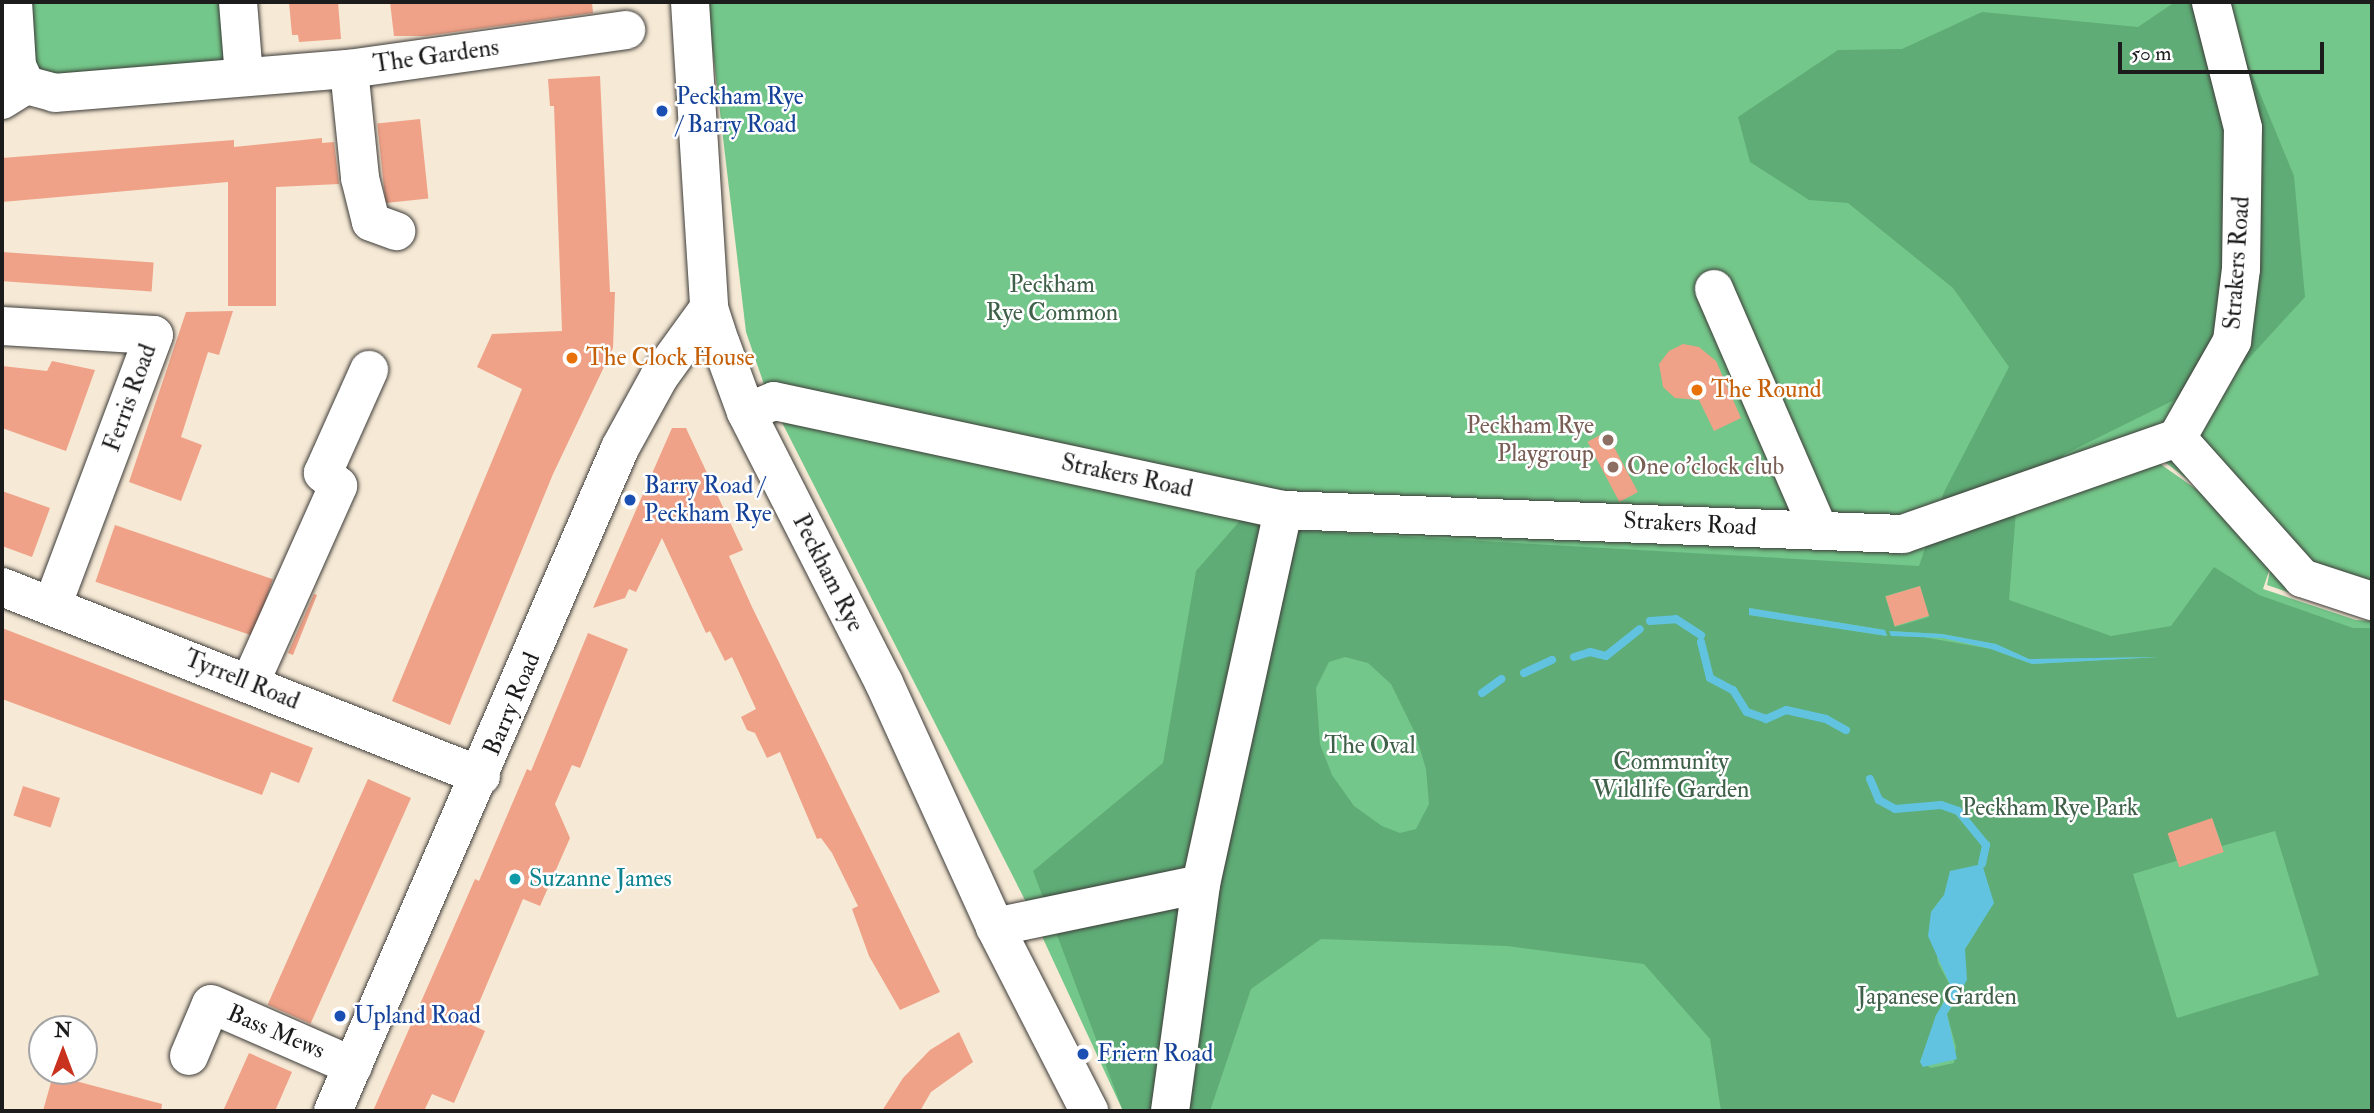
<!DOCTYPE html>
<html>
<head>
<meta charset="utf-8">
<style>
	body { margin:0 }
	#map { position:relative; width:2374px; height:1113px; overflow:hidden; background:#f6e9d5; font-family:"IM FELL Double Pica",serif }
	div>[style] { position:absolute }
	.green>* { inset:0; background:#74c78a }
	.forest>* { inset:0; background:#5fac76 }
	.water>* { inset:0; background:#61c3e0 }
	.stream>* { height:8px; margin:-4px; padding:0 4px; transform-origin:4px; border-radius:4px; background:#61c3e0 }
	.building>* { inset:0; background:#efa288; transform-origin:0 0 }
	.roads { filter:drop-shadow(0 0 2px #3d3b38) drop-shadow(0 0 2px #3d3b38) }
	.minor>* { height:38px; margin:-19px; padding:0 19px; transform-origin:19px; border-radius:19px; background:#fff }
	.major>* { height:38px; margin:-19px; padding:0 19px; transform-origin:19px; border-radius:19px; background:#fff }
	.dots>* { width:19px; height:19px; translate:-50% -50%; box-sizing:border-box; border:4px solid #fff; border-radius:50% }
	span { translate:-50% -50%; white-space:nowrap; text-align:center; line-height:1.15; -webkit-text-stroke:5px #fff; paint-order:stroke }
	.street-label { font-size:24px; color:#1c1c1c }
	.transit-label { font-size:24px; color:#164399 }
	.left { translate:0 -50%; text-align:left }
	.park-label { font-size:24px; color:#3f6048 }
	.food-label { font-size:24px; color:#c56008 }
	.education-label { font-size:24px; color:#785e54 }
	.right { translate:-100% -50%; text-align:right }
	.culture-label { font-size:24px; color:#0d838f }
	.frame { position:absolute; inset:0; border:4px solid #1c1c1c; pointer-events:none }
	.north { position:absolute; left:28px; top:1015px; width:70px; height:70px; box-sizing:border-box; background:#fff; border:2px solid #a4a4a4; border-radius:50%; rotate:0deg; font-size:19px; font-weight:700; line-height:28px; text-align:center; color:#1c1c1c }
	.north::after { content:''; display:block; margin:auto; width:24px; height:32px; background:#c8321e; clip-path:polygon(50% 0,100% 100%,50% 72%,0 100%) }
	.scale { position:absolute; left:2118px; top:42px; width:206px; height:32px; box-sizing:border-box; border:4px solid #1c1c1c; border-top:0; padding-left:9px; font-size:21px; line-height:24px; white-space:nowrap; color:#1c1c1c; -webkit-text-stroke:5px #fff; paint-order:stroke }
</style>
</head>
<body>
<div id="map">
	<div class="green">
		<div style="clip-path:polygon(22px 2px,230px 2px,235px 68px,35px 78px)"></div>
		<div style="clip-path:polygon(707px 2px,2372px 2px,2372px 617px,2357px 616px,2267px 585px,2271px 565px,2263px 589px,2356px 620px,2372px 621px,2372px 1111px,1194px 1111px,1260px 518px,1905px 540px,2139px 449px,2250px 527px,2141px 444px,1904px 526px,1259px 514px,1157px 1111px,1123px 1111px,1027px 904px,767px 393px,746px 332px)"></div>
	</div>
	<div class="forest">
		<div style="clip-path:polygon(evenodd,2175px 2px,2192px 2px,2228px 16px,2294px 176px,2305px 297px,2241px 367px,2065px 454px,2016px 511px,2009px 600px,2111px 636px,2171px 626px,2214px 567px,2259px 595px,2353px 628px,2372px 628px,2372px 1111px,1721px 1111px,1710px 1039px,1644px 964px,1507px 946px,1321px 939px,1251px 989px,1210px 1111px,1123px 1111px,1033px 871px,1163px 763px,1196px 571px,1259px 499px,1272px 529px,1919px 566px,1944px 492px,2009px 367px,1953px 288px,1848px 203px,1809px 200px,1750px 162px,1738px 117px,1838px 50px,1902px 49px,1982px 12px,2138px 27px,2175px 2px,1920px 586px,1929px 617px,1895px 627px,1885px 596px,1920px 586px,2175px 2px,1749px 608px,1885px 630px,1887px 636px,1749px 615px,1749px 608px,2175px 2px,1889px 631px,1942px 634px,1996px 644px,2029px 659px,2159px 657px,2032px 664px,1991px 649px,1889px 631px,2175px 2px,1345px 657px,1368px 663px,1391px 684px,1415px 733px,1426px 769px,1429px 804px,1416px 829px,1400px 833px,1382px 826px,1354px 806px,1332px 775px,1320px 744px,1316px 688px,1329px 662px,1345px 657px,2175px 2px,2212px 818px,2222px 846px,2275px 831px,2319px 975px,2177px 1018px,2133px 874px,2176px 861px,2212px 818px,2175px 2px,1944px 895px,1977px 930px,1965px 949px,1963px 991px,1947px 1014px,1956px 1047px,1954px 1063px,1931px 1068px,1920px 1062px,1944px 999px,1952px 989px,1938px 963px,1931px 912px,1944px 895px)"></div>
	</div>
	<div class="water">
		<div style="clip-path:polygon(1749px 608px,1885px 630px,1887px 636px,1749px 615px)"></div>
		<div style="clip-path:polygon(1889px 631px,1942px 634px,1996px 644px,2029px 659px,2159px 657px,2032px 664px,1991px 649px,1943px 638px,1891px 636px)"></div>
		<div style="clip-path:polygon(1982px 864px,1994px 903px,1965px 949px,1967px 980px,1947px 1014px,1957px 1059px,1923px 1067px,1920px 1062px,1936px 1015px,1952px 989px,1928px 936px,1931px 912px,1944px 895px,1950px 871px)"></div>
	</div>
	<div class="stream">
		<div style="left:1650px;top:621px;width:26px;rotate:-4deg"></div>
		<div style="left:1676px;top:619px;width:30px;rotate:33deg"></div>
		<div style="left:1701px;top:642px;width:37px;rotate:76deg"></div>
		<div style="left:1710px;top:678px;width:26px;rotate:28deg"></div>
		<div style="left:1733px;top:690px;width:26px;rotate:58deg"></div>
		<div style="left:1747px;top:712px;width:20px;rotate:20deg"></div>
		<div style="left:1766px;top:719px;width:22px;rotate:-24deg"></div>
		<div style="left:1786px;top:710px;width:41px;rotate:12.7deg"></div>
		<div style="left:1826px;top:719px;width:23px;rotate:29deg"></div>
		<div style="left:1574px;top:657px;width:17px;rotate:-17deg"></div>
		<div style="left:1590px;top:652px;width:16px;rotate:14deg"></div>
		<div style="left:1606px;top:656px;width:43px;rotate:-38.5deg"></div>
		<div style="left:1524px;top:673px;width:31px;rotate:-25deg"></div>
		<div style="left:1482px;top:693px;width:24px;rotate:-36deg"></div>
		<div style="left:1870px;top:779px;width:23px;rotate:67deg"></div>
		<div style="left:1879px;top:800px;width:18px;rotate:29deg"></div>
		<div style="left:1895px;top:809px;width:46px;rotate:-5deg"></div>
		<div style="left:1941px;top:805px;width:18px;rotate:19deg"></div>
		<div style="left:1958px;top:811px;width:44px;rotate:50.5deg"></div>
		<div style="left:1986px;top:845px;width:19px;rotate:102deg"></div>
	</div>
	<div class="building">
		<div style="clip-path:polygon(289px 2px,338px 2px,341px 39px,299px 42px,298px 35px,292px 35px)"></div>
		<div style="clip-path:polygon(390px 2px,592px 2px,593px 13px,426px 36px,394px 36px)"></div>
		<div style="clip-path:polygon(600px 76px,610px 292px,615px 292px,613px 348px,553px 474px,450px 725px,392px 701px,522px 389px,477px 367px,492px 334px,562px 331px,554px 106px,550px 106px,548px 79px)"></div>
		<div style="left:420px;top:119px;width:80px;height:43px;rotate:84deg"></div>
		<div style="clip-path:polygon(322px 138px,322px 143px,334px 142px,339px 184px,276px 187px,276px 306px,228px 306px,228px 182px,2px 202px,2px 158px,234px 140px,234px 147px)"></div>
		<div style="left:2px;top:252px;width:152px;height:29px;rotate:4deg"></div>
		<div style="clip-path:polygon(233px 311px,219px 355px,208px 352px,181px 437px,202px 445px,181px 501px,129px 482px,186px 312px)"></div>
		<div style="clip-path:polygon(1683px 344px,1699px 347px,1716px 361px,1741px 418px,1714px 431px,1699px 400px,1675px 398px,1663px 387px,1659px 364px,1669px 351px)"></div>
		<div style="clip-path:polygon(52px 361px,95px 370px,66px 451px,2px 428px,2px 366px,47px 371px)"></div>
		<div style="clip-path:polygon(672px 428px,686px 428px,743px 550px,729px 556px,752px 607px,940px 992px,900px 1010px,869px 956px,852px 909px,858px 906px,832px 853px,821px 838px,817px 839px,780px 752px,767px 758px,755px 733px,747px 730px,741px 717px,756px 709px,732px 657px,725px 661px,710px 631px,706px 633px,662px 538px,636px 592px,629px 589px,625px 598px,593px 608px)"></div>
		<div style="left:1606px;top:432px;width:68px;height:21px;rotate:62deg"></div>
		<div style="clip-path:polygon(2px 491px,50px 508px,32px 557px,2px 546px)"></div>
		<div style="left:115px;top:525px;width:167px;height:60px;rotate:19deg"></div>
		<div style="left:1920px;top:586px;width:31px;height:36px;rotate:73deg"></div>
		<div style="clip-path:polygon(314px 594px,317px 595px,293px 655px,288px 653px)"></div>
		<div style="clip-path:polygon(2px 628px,313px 748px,299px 783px,271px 772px,262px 795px,2px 699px)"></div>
		<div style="clip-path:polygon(588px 633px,628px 649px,580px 768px,572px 765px,555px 804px,570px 838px,540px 906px,523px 899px,470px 1024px,485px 1031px,454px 1103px,432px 1094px,424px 1111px,373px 1111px,475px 879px,479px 881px,527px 769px,531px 771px)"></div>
		<div style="left:368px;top:779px;width:47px;height:247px;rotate:24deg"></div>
		<div style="left:23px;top:786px;width:39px;height:31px;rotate:18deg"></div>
		<div style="left:2212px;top:818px;width:36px;height:47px;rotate:71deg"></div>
		<div style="clip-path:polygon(959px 1032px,973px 1062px,931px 1092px,920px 1111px,882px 1111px,903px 1078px,930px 1050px)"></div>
		<div style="clip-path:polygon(249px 1053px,292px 1072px,275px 1111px,223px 1111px)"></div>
		<div style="clip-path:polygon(53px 1075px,162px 1104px,161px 1111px,43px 1111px)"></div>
	</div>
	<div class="roads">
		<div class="minor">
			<div style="left:13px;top:2px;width:64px;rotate:86.4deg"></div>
			<div style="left:17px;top:66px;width:21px;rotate:65deg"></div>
			<div style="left:238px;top:2px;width:75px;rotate:85.4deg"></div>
			<div style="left:349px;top:69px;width:110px;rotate:84.2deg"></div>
			<div style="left:360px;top:178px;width:45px;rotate:76deg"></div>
			<div style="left:371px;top:222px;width:27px;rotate:20deg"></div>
			<div style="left:2px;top:100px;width:28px;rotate:-32deg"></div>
			<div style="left:26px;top:85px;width:30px;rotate:15deg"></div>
			<div style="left:55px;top:93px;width:295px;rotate:-4.7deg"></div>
			<div style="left:349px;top:69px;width:280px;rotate:-8deg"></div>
			<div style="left:1714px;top:289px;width:263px;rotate:66.5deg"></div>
			<div style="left:2px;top:326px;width:152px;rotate:3.4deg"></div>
			<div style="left:154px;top:335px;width:287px;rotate:110.6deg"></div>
			<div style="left:746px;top:412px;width:30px;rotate:-21deg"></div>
			<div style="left:774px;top:401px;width:521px;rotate:12.09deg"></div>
			<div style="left:1283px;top:510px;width:620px;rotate:2.22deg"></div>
			<div style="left:1903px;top:534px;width:290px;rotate:-19.3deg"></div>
			<div style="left:2177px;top:438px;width:112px;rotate:-60.4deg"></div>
			<div style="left:2232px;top:341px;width:73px;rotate:-82.9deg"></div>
			<div style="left:2241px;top:269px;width:141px;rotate:-89.2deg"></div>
			<div style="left:2243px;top:128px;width:130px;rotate:-104.3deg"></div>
			<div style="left:2177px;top:438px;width:188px;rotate:48.2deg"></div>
			<div style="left:2302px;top:578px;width:74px;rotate:18.2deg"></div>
			<div style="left:2px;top:587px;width:515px;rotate:21.53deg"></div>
			<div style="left:250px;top:683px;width:216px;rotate:-65.9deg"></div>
			<div style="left:338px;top:486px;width:20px;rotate:-139deg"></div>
			<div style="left:323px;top:473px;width:113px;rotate:-65.9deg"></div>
			<div style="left:995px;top:927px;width:210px;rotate:-11.8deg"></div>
			<div style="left:189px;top:1056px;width:56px;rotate:-67.1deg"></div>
			<div style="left:211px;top:1004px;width:155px;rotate:23.6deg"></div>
			<div style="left:1170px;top:1111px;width:229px;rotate:-82.2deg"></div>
			<div style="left:1201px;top:884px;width:383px;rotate:-77.6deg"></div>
		</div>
		<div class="major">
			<div style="left:690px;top:2px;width:307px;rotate:86.4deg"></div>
			<div style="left:709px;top:308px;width:38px;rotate:72deg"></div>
			<div style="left:721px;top:344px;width:72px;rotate:69.8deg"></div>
			<div style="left:746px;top:412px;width:304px;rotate:63deg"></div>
			<div style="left:884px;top:683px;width:268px;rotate:65.5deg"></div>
			<div style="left:995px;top:927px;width:207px;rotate:62.9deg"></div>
			<div style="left:333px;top:1111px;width:722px;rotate:-66.59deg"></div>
			<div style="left:620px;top:448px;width:81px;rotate:-61.2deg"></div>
			<div style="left:659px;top:377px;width:85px;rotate:-54.1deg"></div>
		</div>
	</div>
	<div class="dots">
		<div style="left:662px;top:111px;background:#1a4fb4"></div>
		<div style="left:572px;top:358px;background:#e8710a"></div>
		<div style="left:1697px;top:390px;background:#e8710a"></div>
		<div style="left:1608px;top:440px;background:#8d6e63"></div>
		<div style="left:1613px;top:467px;background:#8d6e63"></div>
		<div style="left:630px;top:500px;background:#1a4fb4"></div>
		<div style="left:515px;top:879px;background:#0f9aa8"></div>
		<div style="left:340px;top:1016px;background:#1a4fb4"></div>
		<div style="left:1083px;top:1054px;background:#1a4fb4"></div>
	</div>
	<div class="street-label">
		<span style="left:436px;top:56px;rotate:-8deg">The Gardens</span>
		<span style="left:2237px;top:263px;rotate:-86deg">Strakers Road</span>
		<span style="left:130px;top:398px;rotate:-70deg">Ferris Road</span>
		<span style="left:1127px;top:476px;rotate:12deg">Strakers Road</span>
		<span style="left:1690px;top:524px;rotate:3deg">Strakers Road</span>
		<span style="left:828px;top:573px;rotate:63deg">Peckham Rye</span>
		<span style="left:242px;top:680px;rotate:22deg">Tyrrell Road</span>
		<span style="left:512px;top:704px;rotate:-67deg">Barry Road</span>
		<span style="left:276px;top:1032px;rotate:23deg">Bass Mews</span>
	</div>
	<div class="transit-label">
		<span class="left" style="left:676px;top:111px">Peckham Rye<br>/ Barry Road</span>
		<span class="left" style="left:644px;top:500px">Barry Road /<br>Peckham Rye</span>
		<span class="left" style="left:354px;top:1016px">Upland Road</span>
		<span class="left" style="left:1097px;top:1054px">Friern Road</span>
	</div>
	<div class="park-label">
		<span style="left:1052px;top:299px">Peckham<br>Rye Common</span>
		<span style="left:1370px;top:746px">The Oval</span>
		<span style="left:1671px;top:776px">Community<br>Wildlife Garden</span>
		<span style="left:2050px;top:808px">Peckham Rye Park</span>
		<span style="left:1937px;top:997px">Japanese Garden</span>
	</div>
	<div class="food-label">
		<span class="left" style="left:586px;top:358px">The Clock House</span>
		<span class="left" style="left:1711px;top:390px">The Round</span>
	</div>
	<div class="education-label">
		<span class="right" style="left:1594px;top:440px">Peckham Rye<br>Playgroup</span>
		<span class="left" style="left:1627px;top:467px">One o'clock club</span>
	</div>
	<div class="culture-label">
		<span class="left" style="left:529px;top:879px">Suzanne James</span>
	</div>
	<div class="frame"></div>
	<div class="north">N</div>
	<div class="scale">50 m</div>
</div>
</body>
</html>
